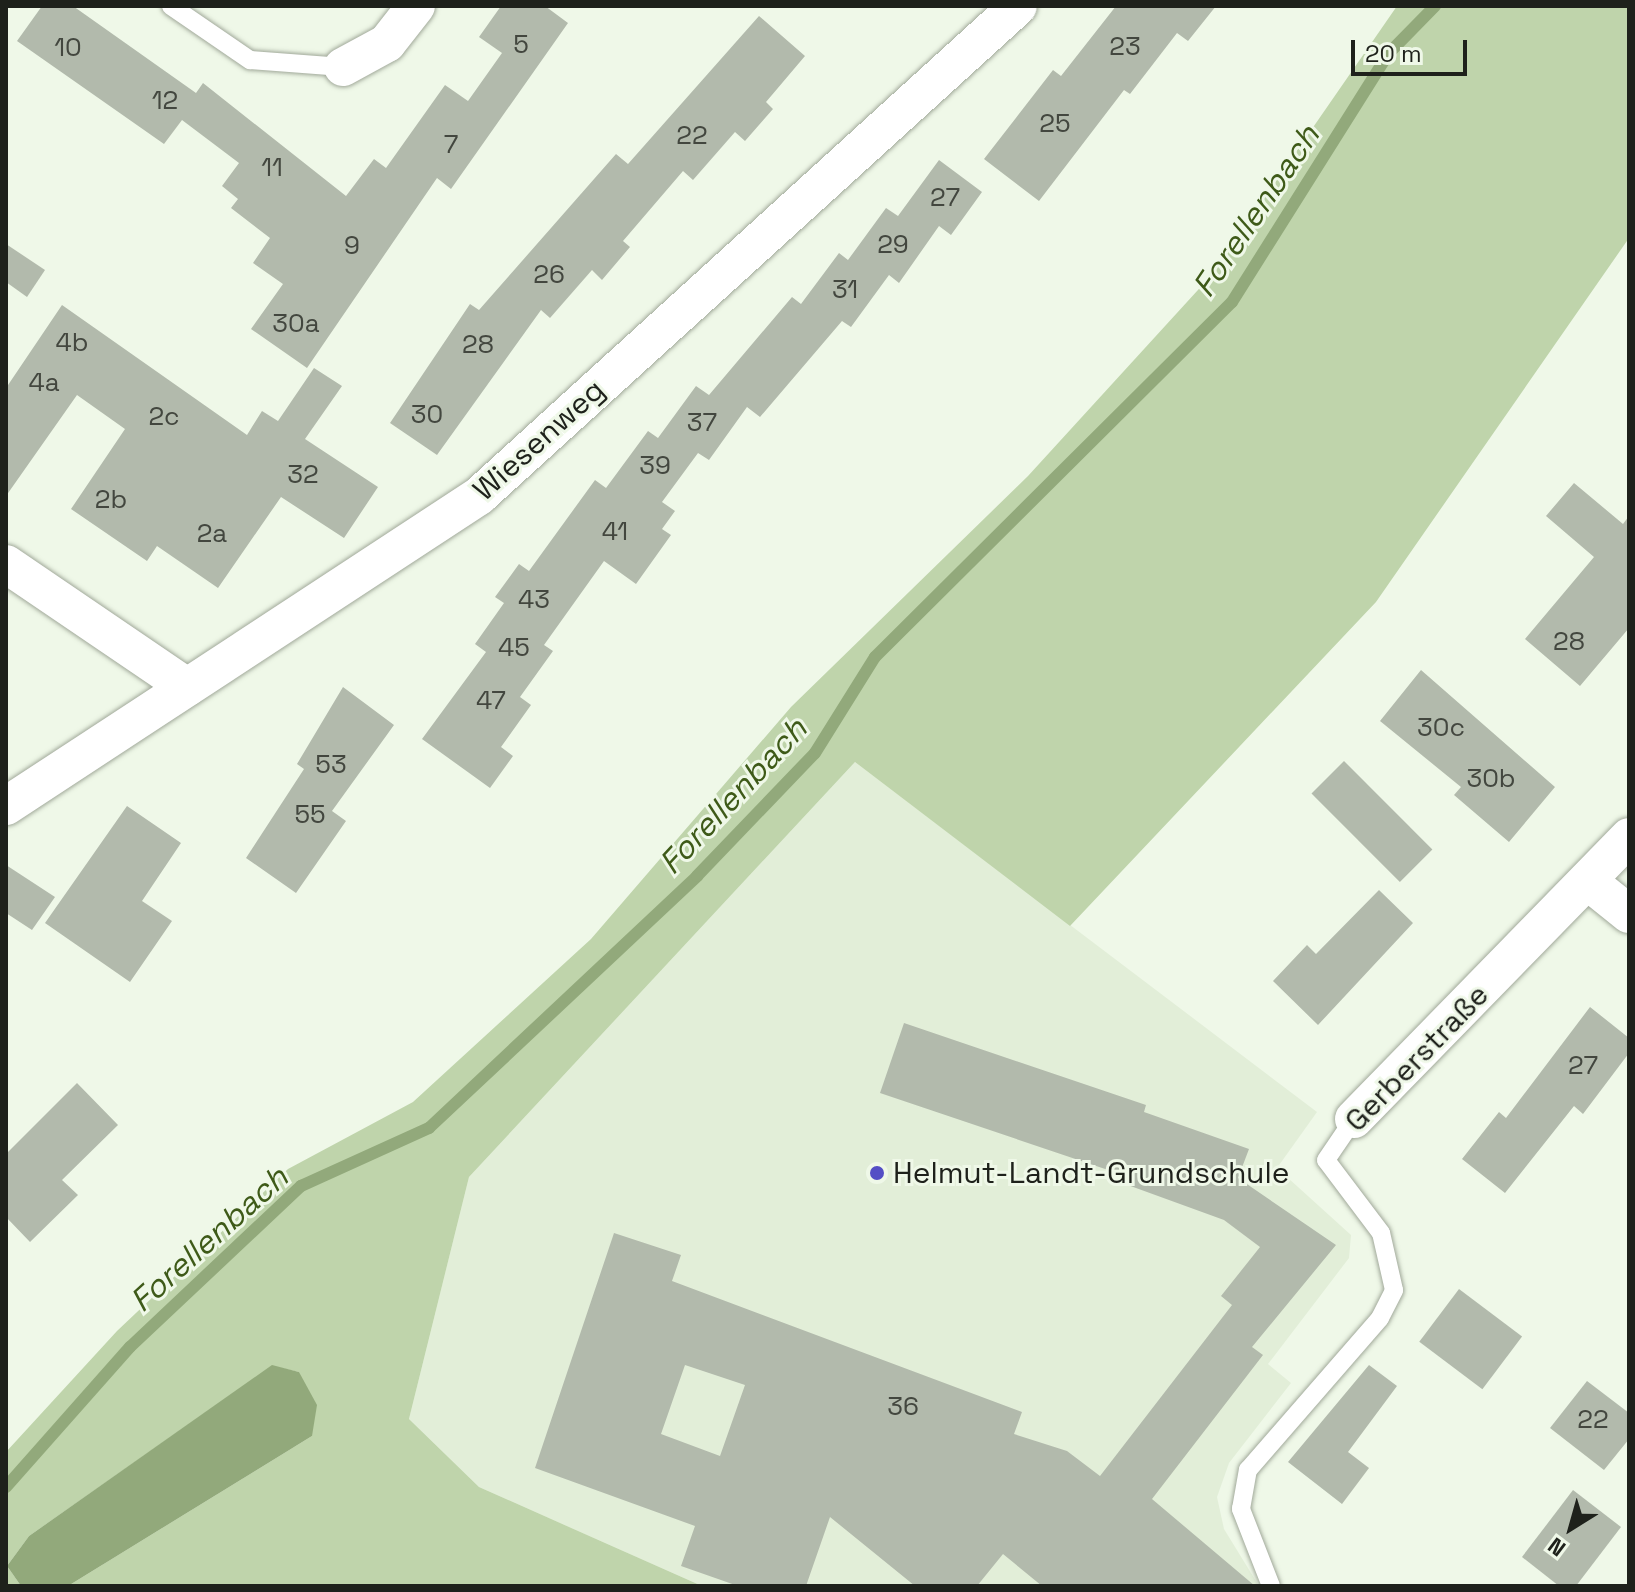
<!DOCTYPE html>
<html>
<head>
<meta charset="utf-8">
<style>
	body { margin:0 }
	#map { position:relative; width:1635px; height:1592px; overflow:hidden; background:#eff8e8; font-family:"Space Grotesk",sans-serif }
	div>[style] { position:absolute }
	.built>* { inset:0; background:#e2eed8 }
	.green>* { inset:0; background:#bfd4ab }
	.water>* { inset:0; background:#92a97b }
	.stream>* { height:12px; margin:-6px; padding:0 6px; transform-origin:6px; border-radius:6px; background:#92a97b }
	.building>* { inset:0; background:#b2baac; transform-origin:0 0 }
	.roads { filter:drop-shadow(0 0 2px #a1a99a) drop-shadow(0 0 2px #a1a99a) }
	.service>* { height:18px; margin:-9px; padding:0 9px; transform-origin:9px; border-radius:9px; background:#fff }
	.minor>* { height:38px; margin:-19px; padding:0 19px; transform-origin:19px; border-radius:19px; background:#fff }
	.dots>* { width:22px; height:22px; translate:-50% -50%; box-sizing:border-box; border:4px solid #eff8e8; border-radius:50% }
	span { translate:-50% -50%; white-space:nowrap; text-align:center; line-height:1.15; -webkit-text-stroke:6px #eff8e8; paint-order:stroke }
	.number-label { font-size:26px; color:#43473f }
	.number-label span { -webkit-text-stroke-width:0 }
	.street-label { font-size:30px; color:#1e211b }
	.poi-label { font-size:30px; color:#1e211b }
	.left { translate:0 -50%; text-align:left }
	.water-label { font-size:32px; color:#3e5a18; font-style:italic }
	.frame { position:absolute; inset:0; border:8px solid #1e211b; pointer-events:none }
	.north { position:absolute; left:1531px; top:1488px; width:80px; height:80px; -webkit-text-stroke:6px #eff8e8; paint-order:stroke; rotate:217deg; font-size:22px; font-weight:700; line-height:32px; text-align:center; color:#1e211b }
	.north::after { content:''; display:block; margin:auto; width:28px; height:36px; background:#1e211b; clip-path:polygon(50% 0,100% 100%,50% 72%,0 100%) }
	.scale { position:absolute; left:1351px; top:40px; width:116px; height:36px; box-sizing:border-box; border:4px solid #1e211b; border-top:0; padding-left:10px; font-size:24px; line-height:28px; white-space:nowrap; color:#1e211b; -webkit-text-stroke:6px #eff8e8; paint-order:stroke }
</style>
</head>
<body>
<div id="map">
	<div class="built">
		<div style="clip-path:polygon(855px 762px,1317px 1112px,1277px 1168px,1351px 1235px,1349px 1258px,1268px 1364px,1291px 1383px,1229px 1463px,1217px 1497px,1224px 1529px,1259px 1586px,702px 1586px,479px 1487px,409px 1419px,469px 1177px)"></div>
	</div>
	<div class="green">
		<div style="clip-path:polygon(1397px 6px,1629px 6px,1629px 238px,1376px 602px,1070px 926px,855px 762px,469px 1177px,409px 1419px,479px 1487px,702px 1586px,68px 1586px,312px 1436px,299px 1372px,272px 1366px,29px 1536px,7px 1566px,21px 1586px,6px 1586px,6px 1452px,117px 1331px,288px 1169px,413px 1102px,591px 939px,791px 707px,1028px 476px,1208px 279px)"></div>
	</div>
	<div class="water">
		<div style="clip-path:polygon(272px 1365px,299px 1372px,317px 1405px,312px 1436px,68px 1586px,21px 1586px,7px 1566px,29px 1536px)"></div>
	</div>
	<div class="stream">
		<div style="left:6px;top:1487px;width:187px;rotate:-48.5deg"></div>
		<div style="left:130px;top:1347px;width:235px;rotate:-43.3deg"></div>
		<div style="left:301px;top:1186px;width:141px;rotate:-24.4deg"></div>
		<div style="left:429px;top:1128px;width:368px;rotate:-43.2deg"></div>
		<div style="left:697px;top:876px;width:170px;rotate:-46.2deg"></div>
		<div style="left:815px;top:753px;width:113px;rotate:-58deg"></div>
		<div style="left:875px;top:657px;width:503px;rotate:-44.84deg"></div>
		<div style="left:1232px;top:302px;width:294px;rotate:-57.8deg"></div>
		<div style="left:1389px;top:53px;width:66px;rotate:-45.6deg"></div>
	</div>
	<div class="building">
		<div style="clip-path:polygon(42px 6px,73px 6px,196px 93px,203px 83px,346px 196px,374px 159px,386px 168px,445px 85px,468px 101px,502px 53px,479px 37px,501px 6px,545px 6px,568px 23px,451px 189px,437px 178px,307px 368px,251px 329px,283px 284px,253px 263px,270px 238px,231px 208px,238px 199px,222px 186px,239px 163px,182px 120px,164px 144px,17px 41px)"></div>
		<div style="clip-path:polygon(1116px 6px,1216px 6px,1188px 41px,1177px 33px,1130px 94px,1124px 90px,1039px 201px,984px 159px,1053px 70px,1061px 76px)"></div>
		<div style="clip-path:polygon(759px 16px,805px 56px,766px 102px,773px 109px,745px 141px,735px 132px,693px 180px,683px 171px,623px 241px,630px 247px,602px 280px,592px 270px,550px 318px,541px 310px,437px 455px,390px 423px,470px 304px,479px 310px,616px 154px,628px 164px)"></div>
		<div style="clip-path:polygon(939px 160px,982px 192px,951px 235px,939px 226px,899px 283px,889px 275px,851px 327px,842px 321px,760px 417px,747px 407px,709px 460px,698px 453px,662px 502px,675px 511px,662px 529px,671px 535px,636px 584px,604px 561px,544px 645px,553px 651px,520px 697px,531px 705px,501px 747px,513px 756px,490px 788px,422px 739px,486px 652px,475px 644px,504px 603px,495px 597px,519px 564px,529px 571px,595px 480px,606px 488px,648px 431px,658px 438px,696px 386px,709px 395px,792px 297px,801px 304px,839px 253px,848px 260px,886px 208px,898px 216px)"></div>
		<div style="clip-path:polygon(6px 244px,45px 270px,27px 297px,6px 282px)"></div>
		<div style="clip-path:polygon(62px 305px,247px 435px,262px 411px,278px 421px,314px 368px,342px 386px,305px 439px,378px 487px,344px 538px,281px 497px,218px 588px,157px 546px,147px 561px,71px 509px,125px 429px,77px 395px,6px 496px,6px 388px)"></div>
		<div style="clip-path:polygon(1574px 483px,1623px 524px,1629px 516px,1629px 628px,1580px 686px,1525px 639px,1594px 557px,1546px 516px)"></div>
		<div style="clip-path:polygon(1421px 670px,1555px 787px,1509px 842px,1454px 795px,1461px 787px,1380px 721px)"></div>
		<div style="clip-path:polygon(343px 687px,394px 725px,332px 811px,346px 821px,296px 893px,246px 858px,304px 769px,297px 764px)"></div>
		<div style="left:1344px;top:761px;width:125px;height:46px;rotate:45deg"></div>
		<div style="clip-path:polygon(127px 806px,181px 843px,142px 901px,172px 921px,130px 982px,45px 923px)"></div>
		<div style="clip-path:polygon(6px 865px,55px 897px,32px 930px,6px 913px)"></div>
		<div style="clip-path:polygon(1379px 890px,1413px 923px,1318px 1025px,1273px 981px,1307px 945px,1316px 954px)"></div>
		<div style="clip-path:polygon(1590px 1007px,1629px 1038px,1629px 1053px,1583px 1114px,1574px 1106px,1505px 1193px,1462px 1159px,1499px 1112px,1506px 1118px)"></div>
		<div style="clip-path:polygon(evenodd,904px 1023px,1146px 1105px,1144px 1112px,1249px 1149px,1238px 1178px,1336px 1245px,1252px 1347px,1263px 1355px,1152px 1499px,1255px 1586px,1042px 1586px,1003px 1554px,977px 1586px,915px 1586px,830px 1517px,806px 1586px,738px 1586px,681px 1566px,695px 1526px,535px 1468px,614px 1233px,681px 1255px,672px 1281px,1022px 1412px,1014px 1434px,1067px 1451px,1100px 1476px,1232px 1305px,1221px 1296px,1260px 1247px,1224px 1220px,1114px 1180px,1117px 1173px,880px 1093px,904px 1023px,685px 1365px,745px 1385px,720px 1456px,661px 1434px,685px 1365px)"></div>
		<div style="clip-path:polygon(77px 1083px,118px 1125px,62px 1180px,78px 1195px,30px 1242px,6px 1217px,6px 1154px)"></div>
		<div style="left:1459px;top:1289px;width:79px;height:66px;rotate:37deg"></div>
		<div style="clip-path:polygon(1369px 1365px,1397px 1386px,1348px 1452px,1369px 1468px,1342px 1504px,1288px 1462px)"></div>
		<div style="clip-path:polygon(1587px 1381px,1629px 1413px,1629px 1439px,1604px 1470px,1550px 1428px)"></div>
		<div style="clip-path:polygon(1573px 1490px,1621px 1527px,1576px 1586px,1559px 1586px,1522px 1557px)"></div>
	</div>
	<div class="roads">
		<div class="service">
			<div style="left:171px;top:6px;width:96px;rotate:34.4deg"></div>
			<div style="left:250px;top:60px;width:93px;rotate:4.3deg"></div>
			<div style="left:1271px;top:1586px;width:83px;rotate:-111.3deg"></div>
			<div style="left:1241px;top:1509px;width:40px;rotate:-80deg"></div>
			<div style="left:1248px;top:1470px;width:201px;rotate:-49deg"></div>
			<div style="left:1380px;top:1318px;width:31px;rotate:-63deg"></div>
			<div style="left:1394px;top:1290px;width:58px;rotate:-102.8deg"></div>
			<div style="left:1381px;top:1233px;width:91px;rotate:-127deg"></div>
			<div style="left:1326px;top:1160px;width:50px;rotate:-55.7deg"></div>
		</div>
		<div class="minor">
			<div style="left:343px;top:67px;width:50px;rotate:-28.6deg"></div>
			<div style="left:387px;top:43px;width:47px;rotate:-51.9deg"></div>
			<div style="left:6px;top:564px;width:219px;rotate:34.2deg"></div>
			<div style="left:6px;top:806px;width:566px;rotate:-33.24deg"></div>
			<div style="left:479px;top:496px;width:728px;rotate:-42.27deg"></div>
			<div style="left:1589px;top:882px;width:51px;rotate:38.7deg"></div>
			<div style="left:1354px;top:1119px;width:394px;rotate:-45.7deg"></div>
		</div>
	</div>
	<div class="dots">
		<div style="left:877px;top:1173px;background:#544ec5"></div>
	</div>
	<div class="number-label">
		<span style="left:521px;top:45px">5</span>
		<span style="left:1125px;top:47px">23</span>
		<span style="left:68px;top:48px">10</span>
		<span style="left:165px;top:101px">12</span>
		<span style="left:1055px;top:124px">25</span>
		<span style="left:692px;top:136px">22</span>
		<span style="left:451px;top:145px">7</span>
		<span style="left:272px;top:168px">11</span>
		<span style="left:945px;top:198px">27</span>
		<span style="left:893px;top:245px">29</span>
		<span style="left:352px;top:246px">9</span>
		<span style="left:549px;top:275px">26</span>
		<span style="left:845px;top:290px">31</span>
		<span style="left:296px;top:324px">30a</span>
		<span style="left:72px;top:343px">4b</span>
		<span style="left:478px;top:345px">28</span>
		<span style="left:44px;top:383px">4a</span>
		<span style="left:427px;top:415px">30</span>
		<span style="left:164px;top:417px">2c</span>
		<span style="left:702px;top:423px">37</span>
		<span style="left:655px;top:466px">39</span>
		<span style="left:303px;top:475px">32</span>
		<span style="left:111px;top:500px">2b</span>
		<span style="left:615px;top:532px">41</span>
		<span style="left:212px;top:534px">2a</span>
		<span style="left:534px;top:600px">43</span>
		<span style="left:1569px;top:642px">28</span>
		<span style="left:514px;top:648px">45</span>
		<span style="left:491px;top:701px">47</span>
		<span style="left:1441px;top:728px">30c</span>
		<span style="left:331px;top:765px">53</span>
		<span style="left:1491px;top:779px">30b</span>
		<span style="left:310px;top:815px">55</span>
		<span style="left:1583px;top:1066px">27</span>
		<span style="left:903px;top:1407px">36</span>
		<span style="left:1593px;top:1420px">22</span>
	</div>
	<div class="street-label">
		<span style="left:539px;top:440px;rotate:-42deg">Wiesenweg</span>
		<span style="left:1417px;top:1058px;rotate:-46deg">Gerberstraße</span>
	</div>
	<div class="poi-label">
		<span class="left" style="left:893px;top:1173px">Helmut-Landt-Grundschule</span>
	</div>
	<div class="water-label">
		<span style="left:1256px;top:211px;rotate:-56deg">Forellenbach</span>
		<span style="left:733px;top:796px;rotate:-47deg">Forellenbach</span>
		<span style="left:209px;top:1239px;rotate:-42deg">Forellenbach</span>
	</div>
	<div class="frame"></div>
	<div class="north">N</div>
	<div class="scale">20 m</div>
</div>
</body>
</html>
